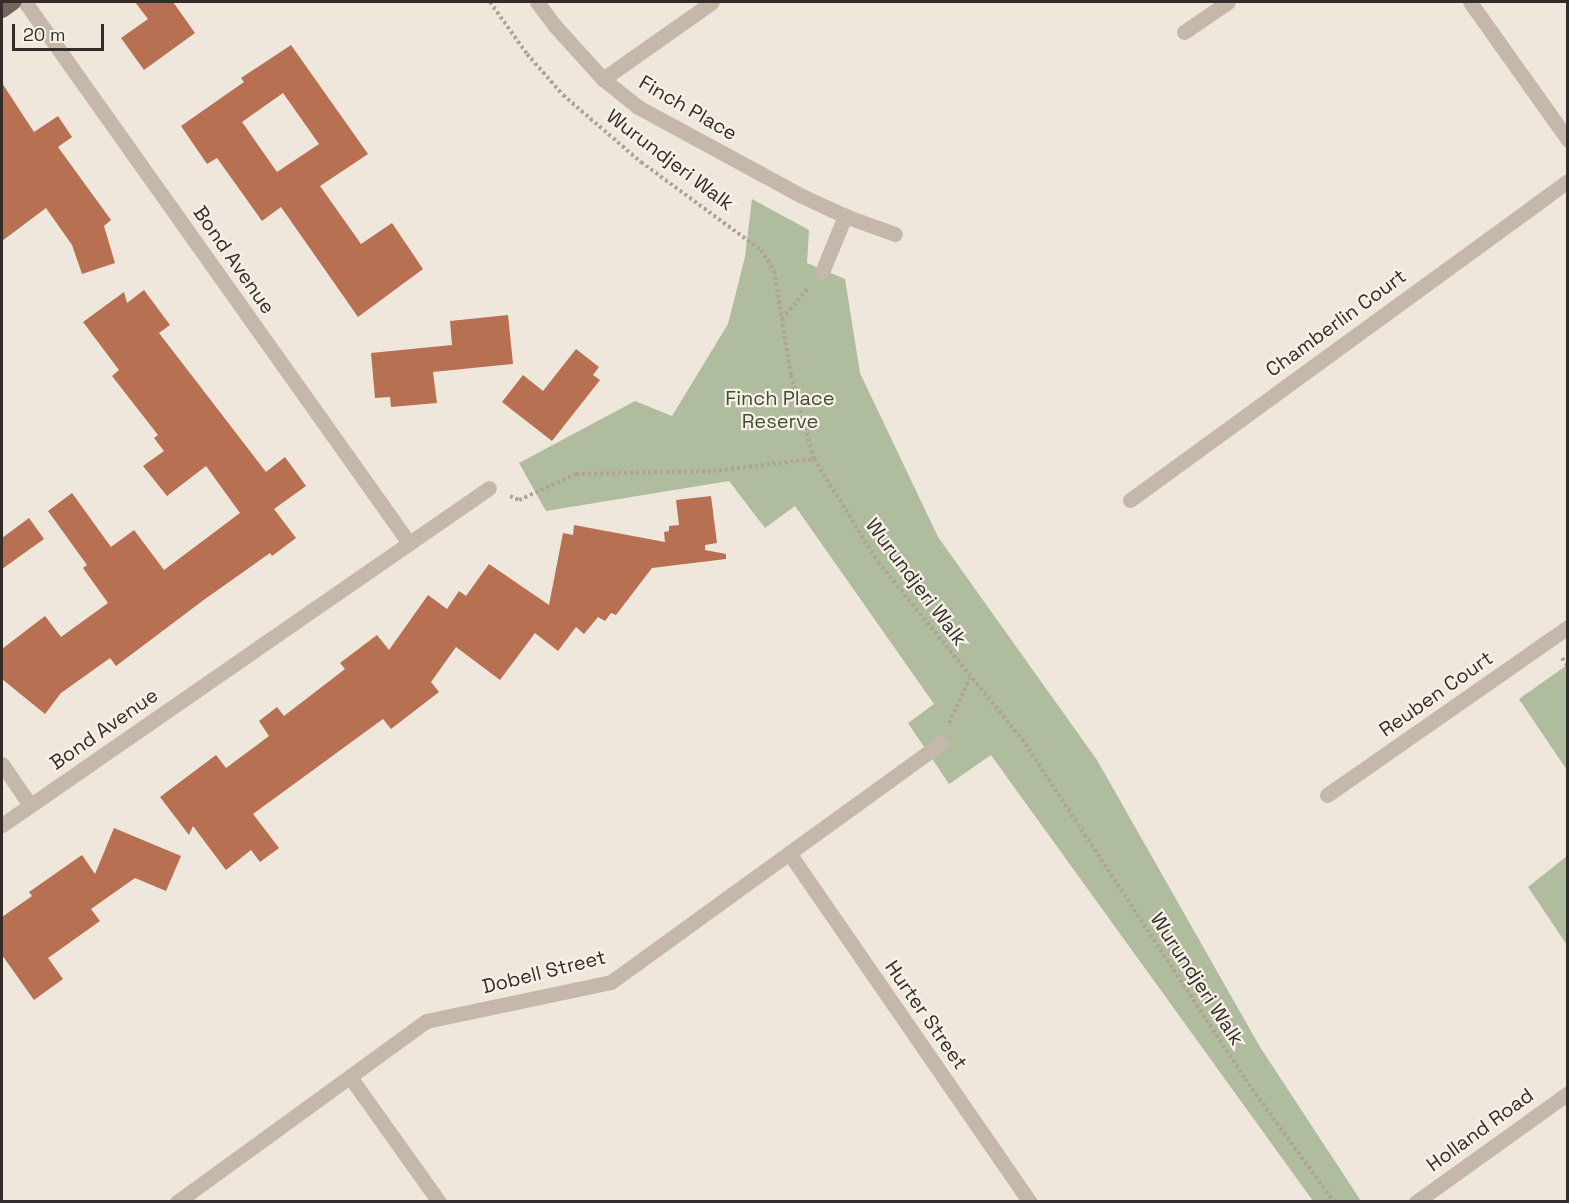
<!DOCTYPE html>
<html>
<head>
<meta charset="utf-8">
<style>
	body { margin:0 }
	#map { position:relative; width:1569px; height:1203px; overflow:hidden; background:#efe7dc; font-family:"Space Grotesk",sans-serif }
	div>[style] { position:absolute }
	.green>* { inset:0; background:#b0bc9e }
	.building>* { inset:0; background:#b77052 }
	.path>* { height:4px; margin-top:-2px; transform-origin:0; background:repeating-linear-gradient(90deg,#b1a294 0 3px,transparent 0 6px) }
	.minor>* { height:15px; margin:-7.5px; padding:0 7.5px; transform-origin:7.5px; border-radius:7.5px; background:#c5b8aa }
	.primary>* { height:15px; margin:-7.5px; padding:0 7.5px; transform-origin:7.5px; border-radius:7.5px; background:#74655b }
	span { translate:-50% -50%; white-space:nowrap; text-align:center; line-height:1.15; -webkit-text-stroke:4.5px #f7f1e8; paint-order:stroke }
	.street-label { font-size:20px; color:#332c28 }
	.park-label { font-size:20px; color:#414f2f }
	.frame { position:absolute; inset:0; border:3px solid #332c28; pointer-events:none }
	.scale { position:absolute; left:12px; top:24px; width:92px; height:27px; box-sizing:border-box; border:3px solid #332c28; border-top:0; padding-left:8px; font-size:18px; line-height:21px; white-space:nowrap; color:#332c28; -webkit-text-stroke:4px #f7f1e8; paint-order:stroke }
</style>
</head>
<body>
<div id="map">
	<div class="green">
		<div style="clip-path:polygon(752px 199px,809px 230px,807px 263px,845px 279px,860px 373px,938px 537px,1097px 760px,1260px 1047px,1361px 1201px,1313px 1201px,991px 755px,949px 784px,908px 723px,934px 704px,795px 506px,765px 528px,729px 481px,546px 511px,519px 463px,635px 401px,672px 416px,728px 324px,745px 257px)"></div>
		<div style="clip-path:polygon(1567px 665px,1567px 770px,1519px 699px)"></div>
		<div style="clip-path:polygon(1567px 856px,1567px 945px,1528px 887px)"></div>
	</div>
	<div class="building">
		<div style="clip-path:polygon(135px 2px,173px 2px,195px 33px,144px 70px,121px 38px,148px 19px)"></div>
		<div style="clip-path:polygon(evenodd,291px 45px,368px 154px,320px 186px,361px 244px,392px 223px,423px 269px,358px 317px,281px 207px,262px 221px,217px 158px,207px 164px,181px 126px,244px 82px,241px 78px,291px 45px,283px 93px,319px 144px,277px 172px,242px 122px,283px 93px)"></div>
		<div style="clip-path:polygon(2px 83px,34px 132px,58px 116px,72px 137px,58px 147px,111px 220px,104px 226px,115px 263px,82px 274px,72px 245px,46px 208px,2px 241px)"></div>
		<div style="clip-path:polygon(144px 290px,170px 325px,159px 333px,266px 472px,285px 457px,306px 486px,274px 509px,296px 538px,272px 556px,270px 553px,205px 599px,116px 666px,110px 658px,61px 693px,45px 714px,2px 679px,2px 649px,45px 616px,61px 637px,108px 603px,83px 568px,87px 565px,48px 511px,72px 493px,111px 547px,134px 530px,164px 570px,240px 513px,206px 466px,167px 496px,143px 466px,164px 451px,154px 438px,158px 435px,112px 376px,119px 370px,83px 322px,124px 292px,127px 303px)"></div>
		<div style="clip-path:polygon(508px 315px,513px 364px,433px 372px,437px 403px,391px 407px,390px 397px,375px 398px,371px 353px,452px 345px,450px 321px)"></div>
		<div style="clip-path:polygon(576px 349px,599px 367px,593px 375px,600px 380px,552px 441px,502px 402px,523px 375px,543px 391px)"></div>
		<div style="clip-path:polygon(711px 496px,717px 543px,705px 545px,705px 550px,726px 554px,726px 559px,652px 568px,616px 615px,611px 613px,605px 621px,598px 617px,584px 634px,576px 627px,558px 651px,535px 633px,500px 680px,456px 647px,431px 682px,439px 692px,391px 729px,383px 719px,253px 814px,279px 848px,260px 862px,251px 850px,226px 870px,193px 826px,189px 835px,160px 797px,216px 755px,226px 768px,269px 736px,259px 721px,277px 707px,284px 716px,345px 669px,340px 663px,377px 635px,389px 650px,428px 595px,447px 609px,459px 591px,466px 596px,489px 564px,549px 605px,563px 533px,573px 535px,574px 525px,665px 542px,664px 532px,669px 531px,669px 526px,679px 525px,676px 500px)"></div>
		<div style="clip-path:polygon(29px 518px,44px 539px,2px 569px,2px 538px)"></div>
		<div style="clip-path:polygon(114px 828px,181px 856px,166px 891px,135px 878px,91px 909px,100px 921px,48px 958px,63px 979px,34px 1000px,2px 955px,2px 917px,32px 896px,29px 892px,82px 855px,95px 874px)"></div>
	</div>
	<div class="path">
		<div style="left:490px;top:2px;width:64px;rotate:54.6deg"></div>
		<div style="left:527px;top:54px;width:55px;rotate:48.7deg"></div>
		<div style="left:563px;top:95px;width:103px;rotate:40.7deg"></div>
		<div style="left:641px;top:162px;width:149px;rotate:36.3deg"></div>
		<div style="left:761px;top:250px;width:25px;rotate:58deg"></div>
		<div style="left:774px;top:271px;width:105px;rotate:80.7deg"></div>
		<div style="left:791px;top:375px;width:87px;rotate:74.7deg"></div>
		<div style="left:814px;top:459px;width:121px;rotate:58.1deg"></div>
		<div style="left:878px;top:562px;width:228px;rotate:50.9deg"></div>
		<div style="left:1022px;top:739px;width:407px;rotate:56.7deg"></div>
		<div style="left:1245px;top:1079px;width:152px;rotate:54.1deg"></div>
		<div style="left:782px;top:319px;width:40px;rotate:-50deg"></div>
		<div style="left:510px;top:496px;width:10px;rotate:24deg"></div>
		<div style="left:519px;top:500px;width:63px;rotate:-24.5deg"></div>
		<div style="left:576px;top:474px;width:137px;rotate:-1.3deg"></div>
		<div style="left:713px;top:471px;width:102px;rotate:-6.8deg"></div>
		<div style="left:1562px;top:658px;width:10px;rotate:53deg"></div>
		<div style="left:949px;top:723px;width:50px;rotate:-65deg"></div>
	</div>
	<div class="minor">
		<div style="left:25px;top:2px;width:663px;rotate:54.63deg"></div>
		<div style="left:537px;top:2px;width:30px;rotate:53deg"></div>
		<div style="left:555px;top:26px;width:72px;rotate:47.8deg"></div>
		<div style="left:603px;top:79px;width:45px;rotate:38.7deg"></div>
		<div style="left:638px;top:107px;width:184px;rotate:28.5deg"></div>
		<div style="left:800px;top:195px;width:50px;rotate:25deg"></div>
		<div style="left:845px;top:216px;width:53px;rotate:19.8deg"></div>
		<div style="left:1470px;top:2px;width:169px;rotate:54.6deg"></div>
		<div style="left:1184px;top:32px;width:53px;rotate:-34.3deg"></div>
		<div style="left:603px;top:79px;width:133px;rotate:-35.2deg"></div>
		<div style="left:822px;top:272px;width:61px;rotate:-67.7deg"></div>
		<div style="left:1130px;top:500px;width:542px;rotate:-36.07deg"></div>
		<div style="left:2px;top:764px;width:50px;rotate:55.7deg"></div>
		<div style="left:1327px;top:795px;width:294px;rotate:-34.9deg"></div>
		<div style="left:2px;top:825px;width:592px;rotate:-34.68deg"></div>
		<div style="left:789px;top:853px;width:424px;rotate:55.4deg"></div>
		<div style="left:350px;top:1077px;width:153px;rotate:54.5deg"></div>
		<div style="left:177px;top:1202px;width:308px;rotate:-36deg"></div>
		<div style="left:426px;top:1021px;width:189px;rotate:-11.9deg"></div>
		<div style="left:611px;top:982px;width:407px;rotate:-35.9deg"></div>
		<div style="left:1416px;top:1202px;width:187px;rotate:-35.6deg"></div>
	</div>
	<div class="primary">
		<div style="left:2px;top:10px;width:14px;rotate:-36deg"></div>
	</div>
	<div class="street-label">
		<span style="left:688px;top:108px;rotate:30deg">Finch Place</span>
		<span style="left:670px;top:160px;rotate:37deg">Wurundjeri Walk</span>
		<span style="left:234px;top:260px;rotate:55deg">Bond Avenue</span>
		<span style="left:1336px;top:323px;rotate:-36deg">Chamberlin Court</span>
		<span style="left:916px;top:582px;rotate:53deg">Wurundjeri Walk</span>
		<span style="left:1436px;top:694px;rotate:-35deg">Reuben Court</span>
		<span style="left:104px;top:729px;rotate:-35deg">Bond Avenue</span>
		<span style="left:544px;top:972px;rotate:-14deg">Dobell Street</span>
		<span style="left:1197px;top:979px;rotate:57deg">Wurundjeri Walk</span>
		<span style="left:926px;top:1015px;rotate:55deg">Hurter Street</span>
		<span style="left:1480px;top:1130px;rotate:-36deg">Holland Road</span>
	</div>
	<div class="park-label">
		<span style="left:780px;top:410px">Finch Place<br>Reserve</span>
	</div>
	<div class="frame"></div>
	<div class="scale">20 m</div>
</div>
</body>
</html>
